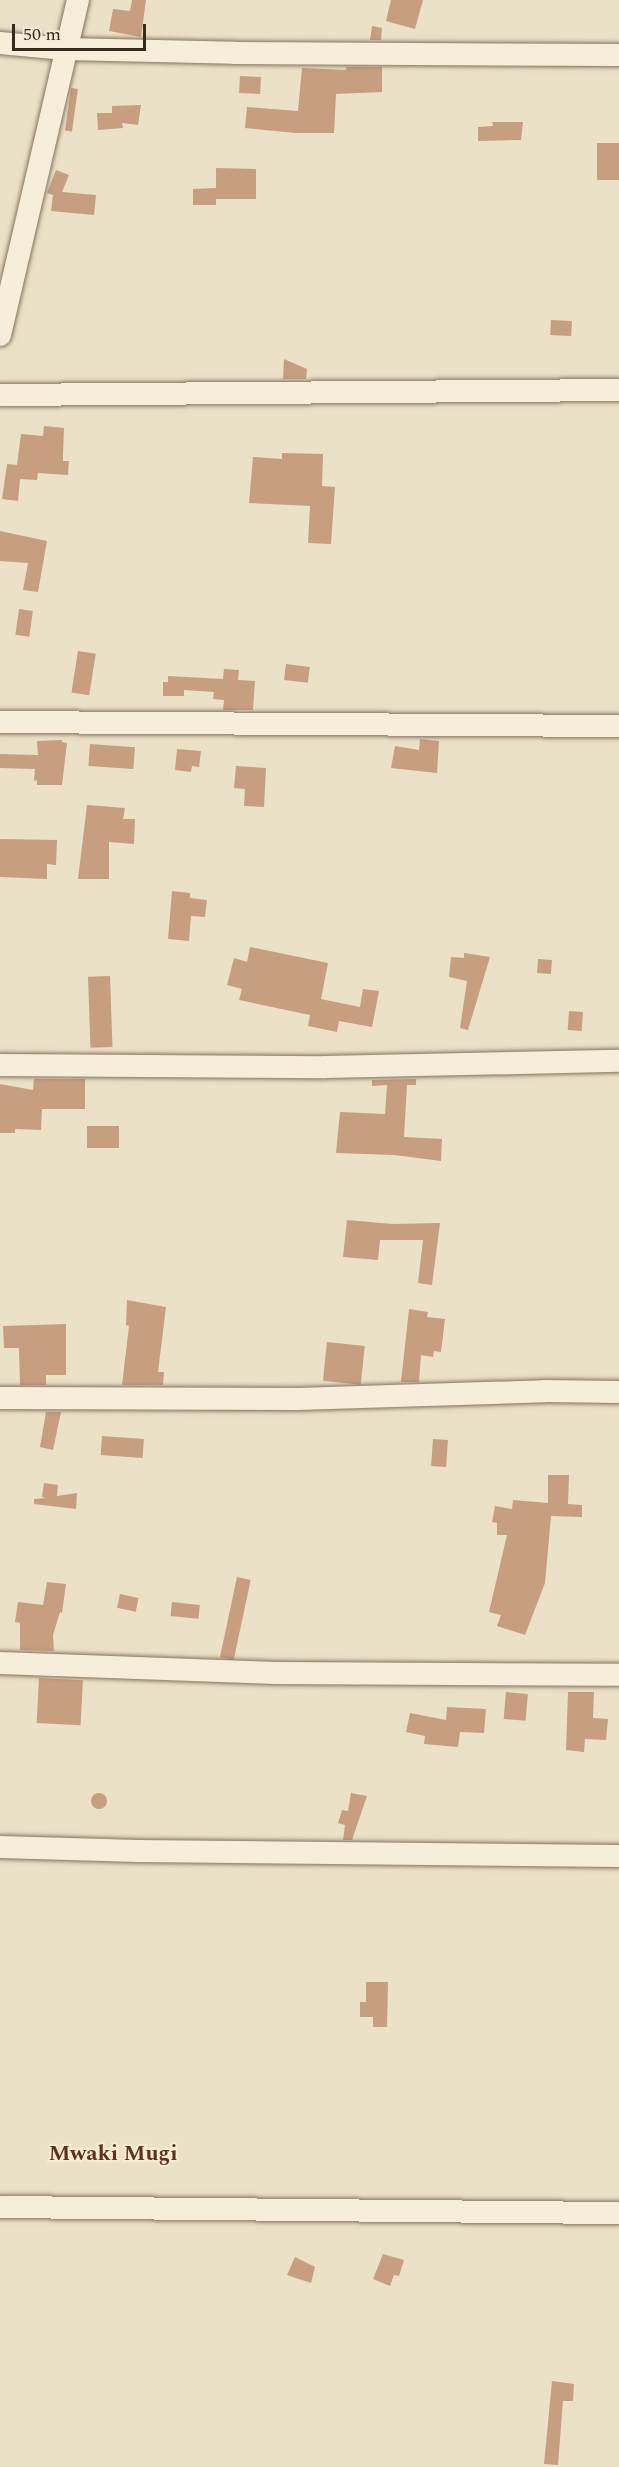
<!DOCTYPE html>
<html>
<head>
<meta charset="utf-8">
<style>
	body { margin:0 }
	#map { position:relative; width:619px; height:2467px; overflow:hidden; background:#ebe1c7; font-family:Spectral,serif }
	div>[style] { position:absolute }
	.building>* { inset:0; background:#c79e80; transform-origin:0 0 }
	.round { border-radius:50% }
	.roads { filter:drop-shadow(0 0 2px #86735e) drop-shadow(0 0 2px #86735e) }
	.minor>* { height:22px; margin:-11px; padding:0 11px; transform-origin:11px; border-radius:11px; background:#f6eeda }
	span { translate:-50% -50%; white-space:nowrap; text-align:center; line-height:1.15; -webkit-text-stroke:4.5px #f3ebd6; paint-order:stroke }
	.quarter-label { font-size:22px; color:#603023; font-weight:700 }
	.scale { position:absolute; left:12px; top:24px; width:134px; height:27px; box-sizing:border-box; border:3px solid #372b20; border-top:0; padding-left:8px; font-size:18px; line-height:21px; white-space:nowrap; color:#372b20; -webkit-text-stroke:4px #f3ebd6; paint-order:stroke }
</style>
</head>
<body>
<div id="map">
	<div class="building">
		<div style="clip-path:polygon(132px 0,146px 0,141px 37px,109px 31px,113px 9px,130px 11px)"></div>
		<div style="clip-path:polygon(391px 0,423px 0,415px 29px,386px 21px)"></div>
		<div style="clip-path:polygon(372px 26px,382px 28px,381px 40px,370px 40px)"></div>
		<div style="clip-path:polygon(346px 67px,382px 67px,382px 92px,336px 94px,334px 133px,296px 133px,245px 128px,247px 107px,298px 111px,302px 68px,346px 70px)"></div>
		<div style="left:240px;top:76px;width:21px;height:17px;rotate:3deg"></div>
		<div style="left:71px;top:88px;width:7px;height:43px;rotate:8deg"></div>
		<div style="clip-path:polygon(141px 105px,138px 125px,122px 123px,123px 128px,98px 130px,97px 113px,112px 113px,112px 106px)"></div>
		<div style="clip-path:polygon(492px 122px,523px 122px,521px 140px,478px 141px,478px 127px,493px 126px)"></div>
		<div style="left:597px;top:143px;width:22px;height:37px"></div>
		<div style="clip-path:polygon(216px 168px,256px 169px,256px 199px,216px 199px,216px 205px,193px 205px,193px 189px,216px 188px)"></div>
		<div style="clip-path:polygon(56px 170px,69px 175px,62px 192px,96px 195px,94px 215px,51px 211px,53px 195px,47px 193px)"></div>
		<div style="left:551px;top:320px;width:21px;height:15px;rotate:3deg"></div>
		<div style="clip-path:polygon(284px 359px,307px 369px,306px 379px,283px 379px)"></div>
		<div style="clip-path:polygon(44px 426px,64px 428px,63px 455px,63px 461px,69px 461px,68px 475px,38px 473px,37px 480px,20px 479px,18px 501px,2px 499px,7px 464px,17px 465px,21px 434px,43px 436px)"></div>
		<div style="clip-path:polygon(282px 453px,323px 454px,322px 486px,335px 487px,331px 544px,308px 543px,310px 506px,249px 503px,253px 457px,282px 459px)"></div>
		<div style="clip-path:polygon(0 531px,47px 541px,38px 592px,23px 590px,28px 563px,0 561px)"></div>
		<div style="left:19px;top:609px;width:14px;height:26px;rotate:8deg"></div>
		<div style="left:78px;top:651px;width:18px;height:42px;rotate:9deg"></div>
		<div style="left:286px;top:664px;width:24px;height:16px;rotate:7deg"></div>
		<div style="clip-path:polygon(224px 669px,239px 670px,238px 680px,255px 681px,253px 710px,223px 710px,224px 700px,213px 699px,214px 692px,184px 690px,184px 696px,163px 696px,163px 682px,168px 682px,168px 676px,223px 679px)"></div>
		<div style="clip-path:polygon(420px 739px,439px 741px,437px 773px,391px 768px,395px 746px,419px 750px)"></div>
		<div style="clip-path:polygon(62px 740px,62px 742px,67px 743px,62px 785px,37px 785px,37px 780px,34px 781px,35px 769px,0 768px,0 754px,38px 755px,37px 741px)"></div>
		<div style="left:90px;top:744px;width:45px;height:22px;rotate:4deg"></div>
		<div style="clip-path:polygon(177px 749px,201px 751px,199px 767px,192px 766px,191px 772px,175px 770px)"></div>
		<div style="clip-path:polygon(236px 766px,266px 768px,264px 807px,244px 806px,245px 789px,234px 788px)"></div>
		<div style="clip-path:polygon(87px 805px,125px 808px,123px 819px,135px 819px,134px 844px,109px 842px,109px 879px,78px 879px)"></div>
		<div style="clip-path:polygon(0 839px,57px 840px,56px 865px,47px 864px,47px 879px,0 877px)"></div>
		<div style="clip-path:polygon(172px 891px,190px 893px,190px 898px,207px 900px,205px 917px,191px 916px,189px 941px,168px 939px)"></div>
		<div style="clip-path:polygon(250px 947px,328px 963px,321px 999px,360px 1007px,363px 989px,379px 991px,372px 1027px,339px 1021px,337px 1032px,308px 1026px,310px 1015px,239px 1000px,242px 989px,227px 985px,234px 958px,247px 962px)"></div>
		<div style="clip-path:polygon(464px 953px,490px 957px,468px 1030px,460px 1028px,467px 981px,449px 977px,451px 957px,464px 958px)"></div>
		<div style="left:538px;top:959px;width:14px;height:14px;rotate:4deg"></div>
		<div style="left:110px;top:976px;width:71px;height:22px;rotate:88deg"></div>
		<div style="left:569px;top:1011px;width:14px;height:19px;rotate:4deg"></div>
		<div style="clip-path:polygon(34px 1079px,85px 1079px,85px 1109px,42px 1109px,41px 1130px,15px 1129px,15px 1133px,0 1133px,0 1084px,33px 1090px)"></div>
		<div style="clip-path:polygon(416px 1079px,416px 1085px,407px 1085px,404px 1137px,442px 1139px,441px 1161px,394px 1155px,336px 1153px,340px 1112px,385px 1114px,387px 1085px,372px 1086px,372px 1080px)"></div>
		<div style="left:87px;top:1126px;width:32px;height:22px"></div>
		<div style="clip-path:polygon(347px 1220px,393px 1224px,440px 1223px,432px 1285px,418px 1283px,423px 1240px,380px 1240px,378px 1260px,343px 1257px)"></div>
		<div style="clip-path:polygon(127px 1300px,166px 1307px,158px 1372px,164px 1372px,163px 1385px,122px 1385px,129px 1326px,126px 1325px)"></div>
		<div style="clip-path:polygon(409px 1309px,428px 1312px,427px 1317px,445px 1319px,441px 1352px,434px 1351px,433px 1357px,421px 1355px,419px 1382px,401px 1382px)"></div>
		<div style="clip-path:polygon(66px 1324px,66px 1375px,46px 1375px,46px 1385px,20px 1385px,19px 1348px,4px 1348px,3px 1326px)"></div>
		<div style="left:327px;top:1342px;width:38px;height:39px;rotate:6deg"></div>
		<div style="clip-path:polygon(46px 1412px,61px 1412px,53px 1450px,40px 1447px)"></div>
		<div style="left:102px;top:1436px;width:42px;height:19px;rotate:4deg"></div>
		<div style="left:433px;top:1439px;width:15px;height:27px;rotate:4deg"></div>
		<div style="clip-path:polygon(548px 1475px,569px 1475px,568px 1504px,582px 1505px,582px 1517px,551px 1516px,545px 1583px,525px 1635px,497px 1626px,501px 1615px,489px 1612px,507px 1535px,497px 1535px,497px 1523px,492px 1522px,495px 1506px,512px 1509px,513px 1500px,548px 1503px)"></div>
		<div style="clip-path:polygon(44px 1483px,58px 1485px,57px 1496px,77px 1493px,76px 1509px,34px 1504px,34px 1499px,46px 1498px,42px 1497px)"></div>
		<div style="left:237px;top:1577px;width:14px;height:82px;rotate:12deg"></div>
		<div style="clip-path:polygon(47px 1582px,66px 1584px,62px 1613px,60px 1612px,53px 1635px,54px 1651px,20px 1650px,20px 1623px,15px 1622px,18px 1602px,43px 1605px)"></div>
		<div style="left:120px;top:1594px;width:19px;height:14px;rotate:12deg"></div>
		<div style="left:172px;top:1602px;width:28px;height:14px;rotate:6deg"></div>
		<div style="left:39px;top:1678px;width:44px;height:45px;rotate:3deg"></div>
		<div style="left:506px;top:1692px;width:22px;height:27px;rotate:5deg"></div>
		<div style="clip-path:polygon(568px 1692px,594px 1692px,593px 1718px,608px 1719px,606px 1740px,585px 1739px,584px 1752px,566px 1750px)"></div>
		<div style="clip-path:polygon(447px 1707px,486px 1709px,484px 1733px,460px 1732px,458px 1747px,424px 1744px,425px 1736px,406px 1732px,410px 1713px,446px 1720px)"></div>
		<div style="clip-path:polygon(351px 1793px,367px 1796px,352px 1840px,343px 1840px,345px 1825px,338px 1823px,342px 1810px,348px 1811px)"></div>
		<div class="round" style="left:91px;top:1793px;width:16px;height:16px"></div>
		<div style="clip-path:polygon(366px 1982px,388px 1982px,387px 2027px,373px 2027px,373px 2017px,360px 2017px,360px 2002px,366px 2002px)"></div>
		<div style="clip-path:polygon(383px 2254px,404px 2260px,399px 2276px,394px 2275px,390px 2286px,373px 2279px)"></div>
		<div style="clip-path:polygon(295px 2257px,315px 2267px,311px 2283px,287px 2275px)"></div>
		<div style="clip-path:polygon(552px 2381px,574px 2384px,573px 2401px,563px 2401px,558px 2465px,544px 2464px)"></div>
	</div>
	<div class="roads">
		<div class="minor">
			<div style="left:0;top:43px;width:65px;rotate:5.3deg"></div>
			<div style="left:65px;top:49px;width:170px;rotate:1.3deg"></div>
			<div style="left:235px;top:53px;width:384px;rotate:0.3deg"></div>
			<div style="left:0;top:335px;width:344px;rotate:-76.9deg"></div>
			<div style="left:0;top:395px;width:619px;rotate:-0.46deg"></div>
			<div style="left:0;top:722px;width:619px;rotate:0.37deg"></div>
			<div style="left:0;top:1065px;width:325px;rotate:0.4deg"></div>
			<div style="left:325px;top:1067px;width:294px;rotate:-1.2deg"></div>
			<div style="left:0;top:1398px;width:297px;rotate:0.2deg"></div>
			<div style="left:297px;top:1399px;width:248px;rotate:-1.8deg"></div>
			<div style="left:545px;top:1391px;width:74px;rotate:0.8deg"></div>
			<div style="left:0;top:1663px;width:276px;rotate:2.1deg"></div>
			<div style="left:276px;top:1673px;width:343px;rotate:0.3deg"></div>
			<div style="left:0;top:1847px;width:138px;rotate:1.7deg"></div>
			<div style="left:138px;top:1851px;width:481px;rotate:0.6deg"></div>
			<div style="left:0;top:2207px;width:619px;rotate:0.56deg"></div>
		</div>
	</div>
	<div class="quarter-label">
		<span style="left:113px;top:2154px">Mwaki Mugi</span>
	</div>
	<div class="scale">50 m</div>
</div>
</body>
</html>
